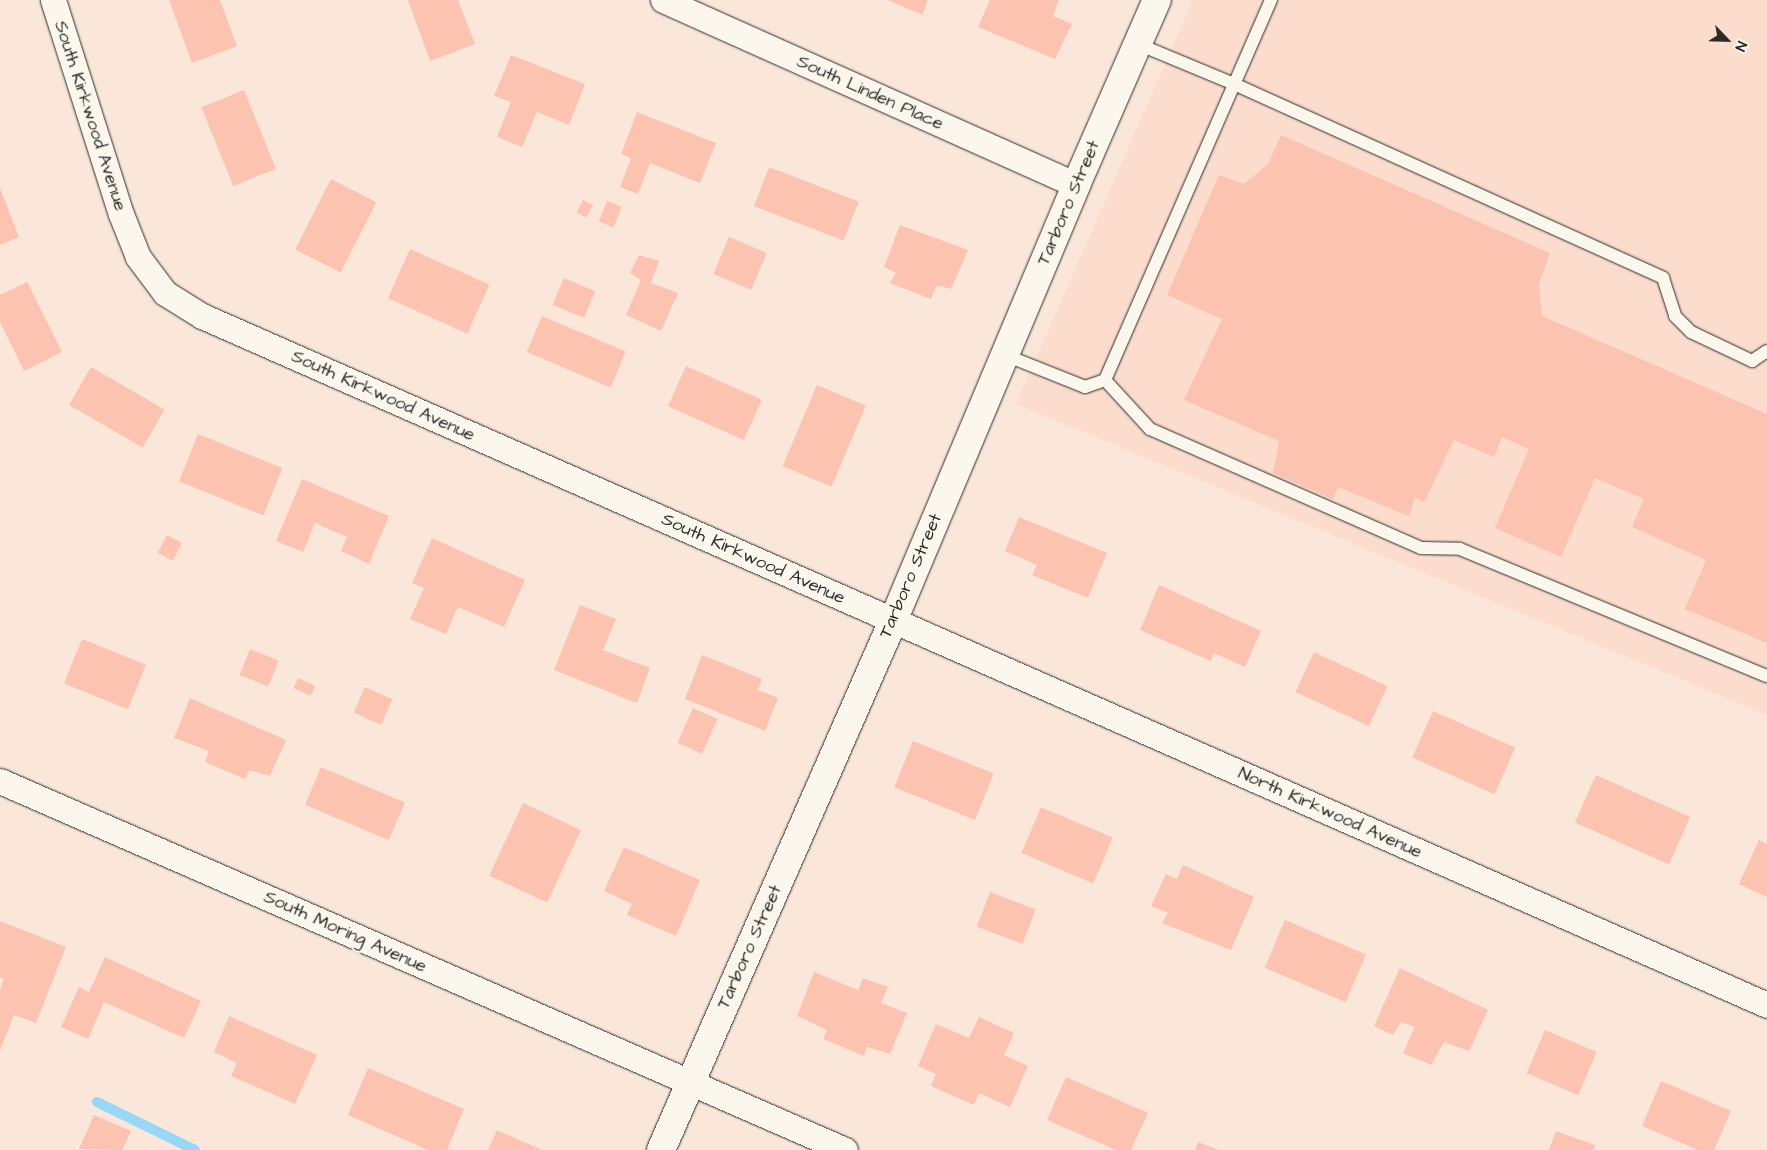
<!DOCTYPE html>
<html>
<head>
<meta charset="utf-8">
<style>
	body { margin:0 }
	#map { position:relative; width:1767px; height:1150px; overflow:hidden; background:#fbe7da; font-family:"Architects Daughter",sans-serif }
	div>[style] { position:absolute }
	.built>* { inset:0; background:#fbdccd }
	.stream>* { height:10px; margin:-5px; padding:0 5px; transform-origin:5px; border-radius:5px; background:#95d9f7 }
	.building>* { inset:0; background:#fbc3b0; transform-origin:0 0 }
	.roads { filter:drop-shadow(0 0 1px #2b2b2b) drop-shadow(0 0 1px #2b2b2b) }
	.service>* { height:12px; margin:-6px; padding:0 6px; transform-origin:6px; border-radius:6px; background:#fbf7ec }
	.minor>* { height:25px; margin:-12.5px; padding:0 12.5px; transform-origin:12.5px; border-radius:12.5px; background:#fbf7ec }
	.tertiary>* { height:28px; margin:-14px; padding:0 14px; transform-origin:14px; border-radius:14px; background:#fbf7ec }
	span { translate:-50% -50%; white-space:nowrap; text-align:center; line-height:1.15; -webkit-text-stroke:4.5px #fbf7ec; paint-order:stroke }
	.street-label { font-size:18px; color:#2b2b2b }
	.north { position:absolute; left:1702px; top:15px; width:50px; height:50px; -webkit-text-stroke:4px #fbf7ec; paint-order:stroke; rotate:114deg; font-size:14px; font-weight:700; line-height:20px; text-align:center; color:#2b2b2b }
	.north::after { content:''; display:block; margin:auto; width:18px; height:22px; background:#2b2b2b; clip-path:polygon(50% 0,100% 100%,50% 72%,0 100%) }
</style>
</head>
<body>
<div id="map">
	<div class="built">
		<div style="clip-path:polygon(1193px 0,1767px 0,1767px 715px,1016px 404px)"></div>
	</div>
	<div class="stream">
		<div style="left:97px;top:1102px;width:109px;rotate:26.1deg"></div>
	</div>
	<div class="building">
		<div style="clip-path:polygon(169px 0,220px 0,237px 46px,192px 63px)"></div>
		<div style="clip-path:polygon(408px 0,458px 0,475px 44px,430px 61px)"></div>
		<div style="clip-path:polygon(888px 0,928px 0,922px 15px)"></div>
		<div style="clip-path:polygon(990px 0,1059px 0,1053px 16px,1072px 24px,1055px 59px,978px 27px)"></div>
		<div style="clip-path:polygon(511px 55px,585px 84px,569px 125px,537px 112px,522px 147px,497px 137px,511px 102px,494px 96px)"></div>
		<div style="left:244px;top:90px;width:85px;height:46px;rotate:68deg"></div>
		<div style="clip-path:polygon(637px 112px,716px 143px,700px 183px,650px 163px,638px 194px,620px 187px,631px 158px,621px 154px)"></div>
		<div style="clip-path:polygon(1281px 135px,1550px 253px,1539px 284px,1542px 316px,1767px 414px,1767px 643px,1685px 609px,1706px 560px,1632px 527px,1644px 499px,1595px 478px,1561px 557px,1495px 528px,1529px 449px,1502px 437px,1494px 457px,1454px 440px,1424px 502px,1415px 497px,1409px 516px,1338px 487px,1333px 499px,1273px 473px,1279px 441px,1184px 400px,1222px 319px,1167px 295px,1219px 175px,1244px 184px,1268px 164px)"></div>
		<div style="left:769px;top:167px;width:96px;height:42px;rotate:21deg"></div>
		<div style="left:331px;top:179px;width:51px;height:79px;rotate:27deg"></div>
		<div style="clip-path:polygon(0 188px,19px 237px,0 245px)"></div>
		<div style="left:583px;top:200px;width:11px;height:14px;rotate:27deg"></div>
		<div style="left:607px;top:201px;width:16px;height:22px;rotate:22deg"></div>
		<div style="clip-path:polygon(900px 225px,968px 250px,951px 289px,937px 285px,931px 299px,890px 283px,896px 273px,884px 267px)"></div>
		<div style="left:729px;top:237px;width:41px;height:40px;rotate:23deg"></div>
		<div style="left:410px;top:249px;width:87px;height:54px;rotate:24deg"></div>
		<div style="clip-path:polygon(639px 255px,659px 261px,651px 283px,678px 293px,661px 331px,626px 315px,641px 280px,630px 273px)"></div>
		<div style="left:564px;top:278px;width:34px;height:29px;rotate:23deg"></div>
		<div style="clip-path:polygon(27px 282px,62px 352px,24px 371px,0 322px,0 295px)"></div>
		<div style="left:542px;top:316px;width:91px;height:39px;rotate:23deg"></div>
		<div style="left:686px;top:366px;width:83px;height:44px;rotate:24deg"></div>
		<div style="left:91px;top:367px;width:85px;height:44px;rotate:30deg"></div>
		<div style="left:817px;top:385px;width:53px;height:88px;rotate:23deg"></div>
		<div style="left:198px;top:434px;width:91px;height:51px;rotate:22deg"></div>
		<div style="clip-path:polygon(302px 479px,389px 516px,369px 564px,341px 551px,347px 537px,315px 523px,303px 552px,276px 541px)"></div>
		<div style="clip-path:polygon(1019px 517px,1107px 553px,1088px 598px,1032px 575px,1037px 565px,1005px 551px)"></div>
		<div style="left:167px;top:535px;width:17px;height:20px;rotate:28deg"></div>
		<div style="clip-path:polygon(432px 538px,525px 580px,504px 627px,458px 607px,446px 634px,410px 619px,424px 588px,412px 583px)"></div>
		<div style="clip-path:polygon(1159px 585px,1261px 631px,1245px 667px,1214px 653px,1211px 661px,1140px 630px)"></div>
		<div style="clip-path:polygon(580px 605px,616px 619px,603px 650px,650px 668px,637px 703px,554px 670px)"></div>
		<div style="left:82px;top:639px;width:69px;height:48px;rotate:22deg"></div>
		<div style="left:250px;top:649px;width:31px;height:28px;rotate:22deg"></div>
		<div style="left:1314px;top:652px;width:81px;height:44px;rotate:25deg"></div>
		<div style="clip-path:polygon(702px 655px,762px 679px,758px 690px,778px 698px,765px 731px,685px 699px)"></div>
		<div style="left:298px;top:678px;width:19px;height:11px;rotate:25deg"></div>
		<div style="left:365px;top:687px;width:30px;height:28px;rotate:24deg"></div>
		<div style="clip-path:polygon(190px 698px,286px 740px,270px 776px,249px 770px,245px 779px,205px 762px,209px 751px,174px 738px)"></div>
		<div style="left:693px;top:708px;width:27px;height:38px;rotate:24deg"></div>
		<div style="left:1433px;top:711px;width:90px;height:51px;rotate:24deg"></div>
		<div style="left:913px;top:741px;width:87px;height:50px;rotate:22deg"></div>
		<div style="left:321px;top:767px;width:91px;height:41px;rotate:23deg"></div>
		<div style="left:1596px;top:775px;width:103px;height:52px;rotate:24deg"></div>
		<div style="left:523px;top:803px;width:64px;height:80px;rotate:25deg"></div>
		<div style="left:1041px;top:807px;width:78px;height:50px;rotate:23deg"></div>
		<div style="clip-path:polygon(1759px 840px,1767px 844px,1767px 897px,1739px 884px)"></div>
		<div style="clip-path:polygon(624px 847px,700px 880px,676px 936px,627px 915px,632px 904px,604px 891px)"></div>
		<div style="clip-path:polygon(1183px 865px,1254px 897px,1231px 950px,1162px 923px,1168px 913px,1151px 906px,1166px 874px,1177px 879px)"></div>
		<div style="left:990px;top:892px;width:49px;height:37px;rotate:21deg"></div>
		<div style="left:1285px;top:920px;width:88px;height:52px;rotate:23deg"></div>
		<div style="clip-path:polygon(0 921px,66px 947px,36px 1023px,14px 1015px,0 1050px,0 989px,4px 979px,0 977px)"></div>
		<div style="clip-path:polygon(105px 957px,201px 1001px,184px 1038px,104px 1002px,88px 1039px,61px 1027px,79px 987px,89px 992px)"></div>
		<div style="clip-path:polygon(1400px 968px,1488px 1010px,1469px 1051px,1444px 1042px,1431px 1065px,1403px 1053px,1415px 1027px,1401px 1022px,1393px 1035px,1374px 1026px)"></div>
		<div style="clip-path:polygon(814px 972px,858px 990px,863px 978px,888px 987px,881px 1003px,907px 1013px,890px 1054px,867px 1047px,864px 1056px,823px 1039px,827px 1030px,797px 1016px)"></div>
		<div style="clip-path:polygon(229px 1016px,317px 1055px,295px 1104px,231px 1076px,237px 1063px,214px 1052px)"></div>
		<div style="clip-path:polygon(979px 1017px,1014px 1033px,1004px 1055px,1028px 1066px,1010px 1107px,979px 1093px,974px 1105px,931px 1086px,936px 1074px,918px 1066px,936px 1024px,969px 1038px)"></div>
		<div style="left:1545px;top:1030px;width:56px;height:47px;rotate:23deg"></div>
		<div style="clip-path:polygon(368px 1068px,464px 1109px,447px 1150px,428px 1150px,348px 1115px)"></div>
		<div style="clip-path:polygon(1066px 1077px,1148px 1113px,1131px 1150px,1116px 1150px,1047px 1120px)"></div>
		<div style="clip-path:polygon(1661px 1081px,1731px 1111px,1714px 1150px,1698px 1150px,1642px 1126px)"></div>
		<div style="clip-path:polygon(94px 1115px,131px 1131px,122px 1150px,79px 1149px)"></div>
		<div style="clip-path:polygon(497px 1130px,542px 1150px,488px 1150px)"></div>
		<div style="clip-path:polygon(1556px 1131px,1595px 1145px,1594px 1150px,1549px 1150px)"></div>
		<div style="clip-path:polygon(1198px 1142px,1219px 1150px,1195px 1150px)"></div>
	</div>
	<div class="roads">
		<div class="service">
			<div style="left:1138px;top:44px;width:104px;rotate:22.6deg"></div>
			<div style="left:1234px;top:84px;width:471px;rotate:24.3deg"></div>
			<div style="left:1663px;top:278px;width:40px;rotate:72deg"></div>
			<div style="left:1675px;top:316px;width:23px;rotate:45deg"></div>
			<div style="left:1691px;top:332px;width:68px;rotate:25.4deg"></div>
			<div style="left:1752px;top:361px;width:18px;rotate:-34deg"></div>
			<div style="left:1005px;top:355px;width:86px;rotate:21.8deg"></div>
			<div style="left:1085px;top:387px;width:21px;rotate:-19deg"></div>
			<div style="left:1105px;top:380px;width:415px;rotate:-66.4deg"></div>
			<div style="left:1105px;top:380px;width:67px;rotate:47.4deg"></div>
			<div style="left:1150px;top:429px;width:296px;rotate:23.7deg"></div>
			<div style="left:1421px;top:548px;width:39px;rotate:1deg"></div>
			<div style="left:1460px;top:549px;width:332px;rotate:22.5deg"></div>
		</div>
		<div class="minor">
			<div style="left:53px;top:0;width:225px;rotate:72.4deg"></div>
			<div style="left:121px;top:214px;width:46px;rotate:68.4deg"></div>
			<div style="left:138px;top:257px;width:45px;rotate:53.1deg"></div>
			<div style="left:165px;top:293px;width:44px;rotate:31.9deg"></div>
			<div style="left:202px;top:316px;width:1710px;rotate:23.76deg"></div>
			<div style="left:663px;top:0;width:453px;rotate:24.1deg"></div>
			<div style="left:0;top:781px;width:922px;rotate:23.59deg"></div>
		</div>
		<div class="tertiary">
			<div style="left:661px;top:1150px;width:578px;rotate:-66.32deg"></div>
			<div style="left:893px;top:621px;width:473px;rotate:-67.2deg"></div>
			<div style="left:1076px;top:185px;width:202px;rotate:-66.4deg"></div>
		</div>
	</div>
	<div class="street-label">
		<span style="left:870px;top:93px;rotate:24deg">South Linden Place</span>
		<span style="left:90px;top:116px;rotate:72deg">South Kirkwood Avenue</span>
		<span style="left:1069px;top:203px;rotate:-67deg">Tarboro Street</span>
		<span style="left:383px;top:396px;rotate:24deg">South Kirkwood Avenue</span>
		<span style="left:753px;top:559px;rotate:24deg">South Kirkwood Avenue</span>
		<span style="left:911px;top:576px;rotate:-67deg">Tarboro Street</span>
		<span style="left:1330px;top:813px;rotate:24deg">North Kirkwood Avenue</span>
		<span style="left:345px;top:932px;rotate:24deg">South Moring Avenue</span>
		<span style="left:750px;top:947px;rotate:-66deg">Tarboro Street</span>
	</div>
	<div class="north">N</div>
</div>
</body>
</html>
